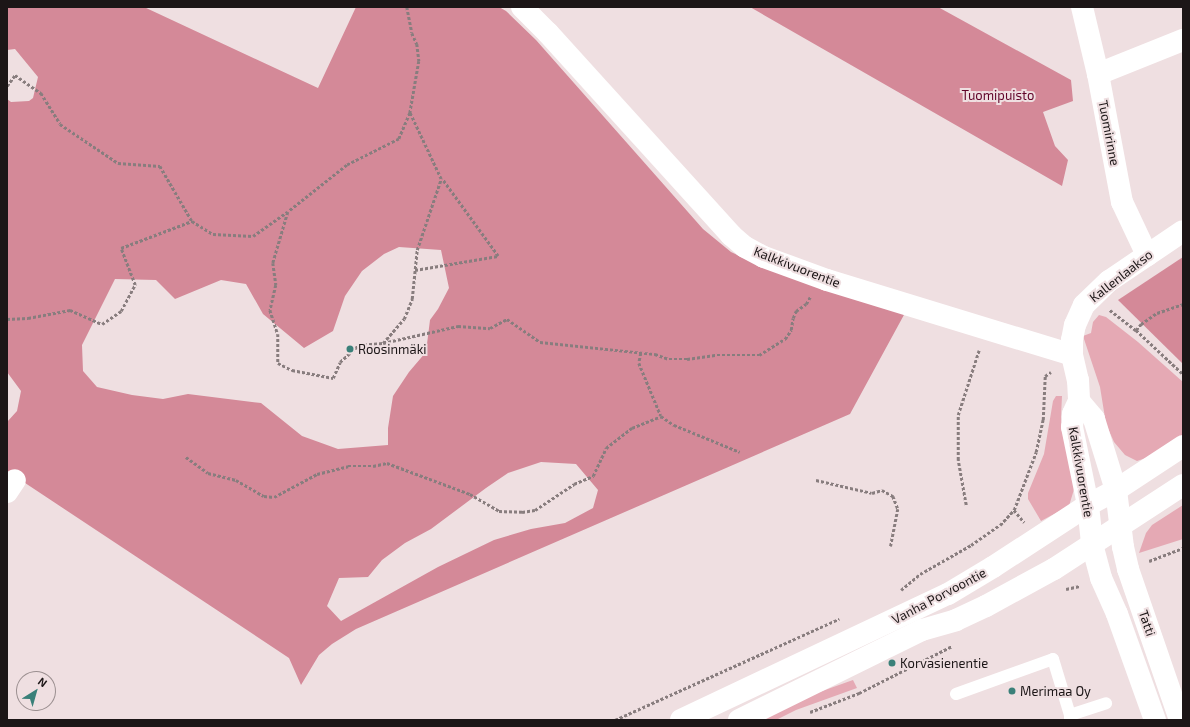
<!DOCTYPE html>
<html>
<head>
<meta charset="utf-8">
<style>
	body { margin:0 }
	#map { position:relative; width:1190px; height:727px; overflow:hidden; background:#efdfe1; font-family:"Exo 2",sans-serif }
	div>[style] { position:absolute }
	.green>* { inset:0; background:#e5a9b4 }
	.forest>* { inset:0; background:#d48998 }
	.path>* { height:2.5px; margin-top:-1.25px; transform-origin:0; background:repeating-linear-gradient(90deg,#887d7e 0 3px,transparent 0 5px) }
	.service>* { height:12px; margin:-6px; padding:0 6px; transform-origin:6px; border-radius:6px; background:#fff }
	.minor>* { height:22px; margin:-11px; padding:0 11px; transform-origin:11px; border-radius:11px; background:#fff }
	.tertiary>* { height:22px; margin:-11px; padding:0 11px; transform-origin:11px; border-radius:11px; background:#fff }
	.primary>* { height:22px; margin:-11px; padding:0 11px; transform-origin:11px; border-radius:11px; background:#fff }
	.dots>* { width:11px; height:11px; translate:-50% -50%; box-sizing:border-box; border:2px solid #efdfe1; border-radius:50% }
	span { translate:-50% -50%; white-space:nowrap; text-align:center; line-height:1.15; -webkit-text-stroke:4px #efdfe1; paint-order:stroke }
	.park-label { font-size:13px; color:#600328 }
	.street-label { font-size:13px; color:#1c1617 }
	.poi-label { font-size:13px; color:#1c1617 }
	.left { translate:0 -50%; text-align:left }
	.frame { position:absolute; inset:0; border:8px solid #1c1617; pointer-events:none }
	.north { position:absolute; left:16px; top:671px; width:40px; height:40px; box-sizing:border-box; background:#efdfe1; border:1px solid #9b8f90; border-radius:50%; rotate:37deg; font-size:11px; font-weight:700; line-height:16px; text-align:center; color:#1c1617 }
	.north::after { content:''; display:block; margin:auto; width:14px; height:18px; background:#3a8079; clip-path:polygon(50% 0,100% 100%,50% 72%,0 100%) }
</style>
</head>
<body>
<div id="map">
	<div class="green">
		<div style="clip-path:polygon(1099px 315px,1106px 317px,1138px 342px,1183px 382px,1183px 435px,1146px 458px,1137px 461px,1125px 455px,1114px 442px,1106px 424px,1100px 387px,1083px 336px,1091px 333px,1093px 322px)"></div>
		<div style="clip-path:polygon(1056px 396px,1062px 396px,1061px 417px,1063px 431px,1075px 486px,1069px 506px,1041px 521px,1028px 499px,1028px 493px,1044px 454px,1053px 401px)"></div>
		<div style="clip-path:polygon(1183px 505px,1183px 539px,1139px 553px,1146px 533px,1152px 525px)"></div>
		<div style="clip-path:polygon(853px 680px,857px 688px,796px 710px,776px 720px,757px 720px,811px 695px)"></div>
	</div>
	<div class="forest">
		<div style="clip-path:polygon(evenodd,7px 7px,144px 7px,318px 88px,356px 7px,499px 7px,506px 11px,536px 40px,703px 229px,731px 252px,763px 267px,905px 313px,850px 414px,356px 629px,332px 644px,319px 655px,301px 685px,289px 658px,7px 471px,7px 422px,17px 411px,21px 391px,7px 372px,7px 99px,11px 102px,29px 101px,33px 98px,38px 77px,15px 49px,7px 50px,7px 7px,399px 247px,441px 250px,449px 288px,438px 309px,430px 320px,426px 352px,409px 372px,393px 396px,388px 428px,388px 445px,338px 449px,302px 436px,261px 403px,188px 394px,163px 399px,132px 395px,97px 387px,83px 371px,82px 345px,115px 279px,156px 280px,175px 299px,221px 280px,246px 284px,263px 314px,304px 348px,333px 331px,345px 296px,362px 271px,384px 254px,399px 247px,7px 7px,541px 462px,576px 464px,598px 490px,593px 508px,565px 523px,531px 529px,494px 540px,438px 567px,341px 621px,327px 606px,339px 578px,368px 577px,382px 560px,405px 543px,431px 529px,486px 488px,508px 473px,541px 462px)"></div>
		<div style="clip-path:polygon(750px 7px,938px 7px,1071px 80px,1073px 101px,1043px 112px,1055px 146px,1068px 160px,1062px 186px)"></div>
		<div style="clip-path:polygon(1183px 257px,1183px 364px,1118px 300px)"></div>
	</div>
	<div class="path">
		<div style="left:407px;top:7px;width:26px;rotate:79deg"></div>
		<div style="left:412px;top:33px;width:12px;rotate:66deg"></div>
		<div style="left:417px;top:44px;width:17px;rotate:83deg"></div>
		<div style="left:419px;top:61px;width:53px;rotate:99.8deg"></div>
		<div style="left:410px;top:113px;width:28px;rotate:113deg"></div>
		<div style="left:399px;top:139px;width:58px;rotate:153.4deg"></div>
		<div style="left:347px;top:165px;width:75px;rotate:141.5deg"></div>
		<div style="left:288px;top:212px;width:53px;rotate:106.4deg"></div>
		<div style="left:273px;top:263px;width:22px;rotate:82deg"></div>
		<div style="left:276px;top:285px;width:26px;rotate:103deg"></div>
		<div style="left:270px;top:310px;width:25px;rotate:72deg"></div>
		<div style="left:278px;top:334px;width:29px;rotate:90deg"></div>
		<div style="left:278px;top:363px;width:16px;rotate:27deg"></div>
		<div style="left:292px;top:370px;width:42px;rotate:11deg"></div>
		<div style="left:333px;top:378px;width:17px;rotate:-66deg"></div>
		<div style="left:340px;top:362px;width:25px;rotate:-42deg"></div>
		<div style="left:359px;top:345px;width:24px;rotate:-5deg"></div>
		<div style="left:383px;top:343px;width:32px;rotate:-49deg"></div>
		<div style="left:404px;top:319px;width:22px;rotate:-68deg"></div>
		<div style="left:412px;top:299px;width:49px;rotate:-84.2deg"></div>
		<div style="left:417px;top:250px;width:75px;rotate:-71.3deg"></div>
		<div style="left:441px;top:179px;width:73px;rotate:-115.2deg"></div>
		<div style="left:7px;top:86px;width:14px;rotate:-54deg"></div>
		<div style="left:15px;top:75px;width:32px;rotate:35deg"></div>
		<div style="left:41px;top:93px;width:36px;rotate:58deg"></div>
		<div style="left:60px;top:124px;width:70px;rotate:33.9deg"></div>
		<div style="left:118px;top:163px;width:42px;rotate:4.1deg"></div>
		<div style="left:160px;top:166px;width:64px;rotate:59.8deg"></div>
		<div style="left:192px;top:221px;width:25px;rotate:32deg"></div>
		<div style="left:213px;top:234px;width:40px;rotate:2.9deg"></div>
		<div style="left:253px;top:236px;width:42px;rotate:-35.2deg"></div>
		<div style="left:415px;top:270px;width:84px;rotate:-9.6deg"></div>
		<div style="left:498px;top:256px;width:95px;rotate:-126deg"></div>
		<div style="left:1110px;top:310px;width:33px;rotate:38deg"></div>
		<div style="left:1136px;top:330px;width:64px;rotate:43.1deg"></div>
		<div style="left:7px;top:319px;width:21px;rotate:-3deg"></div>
		<div style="left:28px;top:318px;width:43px;rotate:-10.8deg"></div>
		<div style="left:70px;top:310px;width:35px;rotate:24deg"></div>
		<div style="left:102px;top:324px;width:23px;rotate:-34deg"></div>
		<div style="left:121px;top:311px;width:30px;rotate:-62deg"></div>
		<div style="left:135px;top:285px;width:40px;rotate:-111deg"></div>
		<div style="left:121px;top:248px;width:76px;rotate:-20.8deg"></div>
		<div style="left:1136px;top:330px;width:8px;rotate:-50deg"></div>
		<div style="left:1141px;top:324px;width:19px;rotate:-35deg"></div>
		<div style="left:1157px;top:313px;width:28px;rotate:-19deg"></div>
		<div style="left:383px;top:343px;width:77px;rotate:-12.8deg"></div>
		<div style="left:458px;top:326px;width:32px;rotate:4deg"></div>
		<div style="left:490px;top:328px;width:19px;rotate:-28deg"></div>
		<div style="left:507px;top:319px;width:40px;rotate:34.9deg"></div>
		<div style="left:540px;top:342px;width:116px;rotate:6deg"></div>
		<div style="left:655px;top:354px;width:15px;rotate:20deg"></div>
		<div style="left:669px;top:359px;width:18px"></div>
		<div style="left:687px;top:359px;width:30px;rotate:-8deg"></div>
		<div style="left:717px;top:355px;width:42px"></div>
		<div style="left:759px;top:355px;width:31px;rotate:-32deg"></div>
		<div style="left:785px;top:339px;width:11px;rotate:-56deg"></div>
		<div style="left:791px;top:330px;width:12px;rotate:-81deg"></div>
		<div style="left:793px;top:318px;width:8px;rotate:-67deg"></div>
		<div style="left:796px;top:311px;width:12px;rotate:-35deg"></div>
		<div style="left:806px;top:304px;width:8px;rotate:-60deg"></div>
		<div style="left:641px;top:353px;width:10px;rotate:101deg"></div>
		<div style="left:639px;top:363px;width:57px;rotate:67.5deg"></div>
		<div style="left:661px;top:416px;width:16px;rotate:35deg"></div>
		<div style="left:674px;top:425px;width:71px;rotate:22.2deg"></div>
		<div style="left:186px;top:457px;width:27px;rotate:36deg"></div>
		<div style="left:208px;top:473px;width:29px;rotate:14deg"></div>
		<div style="left:236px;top:480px;width:32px;rotate:30deg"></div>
		<div style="left:264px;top:496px;width:10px;rotate:6deg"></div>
		<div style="left:274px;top:497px;width:49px;rotate:-28.1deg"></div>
		<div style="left:317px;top:474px;width:32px;rotate:-14deg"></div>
		<div style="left:348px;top:466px;width:25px"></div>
		<div style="left:373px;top:466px;width:14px;rotate:-12deg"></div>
		<div style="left:387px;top:463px;width:89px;rotate:20.5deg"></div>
		<div style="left:470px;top:494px;width:34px;rotate:30deg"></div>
		<div style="left:499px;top:511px;width:23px;rotate:2deg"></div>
		<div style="left:522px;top:512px;width:13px;rotate:-9deg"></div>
		<div style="left:535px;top:510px;width:47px;rotate:-33.7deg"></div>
		<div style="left:574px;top:484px;width:21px;rotate:-23deg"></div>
		<div style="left:593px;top:476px;width:31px;rotate:-65deg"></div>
		<div style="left:606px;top:448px;width:33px;rotate:-38deg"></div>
		<div style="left:632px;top:428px;width:31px;rotate:-22deg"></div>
		<div style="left:816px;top:480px;width:57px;rotate:13.1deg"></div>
		<div style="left:872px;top:493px;width:10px;rotate:-17deg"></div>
		<div style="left:882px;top:490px;width:13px;rotate:29deg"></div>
		<div style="left:893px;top:496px;width:14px;rotate:69deg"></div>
		<div style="left:898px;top:509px;width:38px;rotate:101deg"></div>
		<div style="left:966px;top:505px;width:46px;rotate:-100.1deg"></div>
		<div style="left:958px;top:460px;width:45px;rotate:-90deg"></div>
		<div style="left:958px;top:415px;width:68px;rotate:-72.1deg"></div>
		<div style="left:1014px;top:510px;width:16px;rotate:50deg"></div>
		<div style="left:1149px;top:561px;width:36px;rotate:-21deg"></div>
		<div style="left:1066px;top:589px;width:14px;rotate:-12deg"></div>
		<div style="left:901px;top:590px;width:25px;rotate:-40deg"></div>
		<div style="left:920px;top:574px;width:59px;rotate:-29.6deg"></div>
		<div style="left:971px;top:545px;width:35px;rotate:-35deg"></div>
		<div style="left:1000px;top:525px;width:21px;rotate:-47deg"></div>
		<div style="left:1014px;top:510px;width:62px;rotate:-69.2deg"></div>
		<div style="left:1036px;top:452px;width:33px;rotate:-78deg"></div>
		<div style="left:1043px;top:420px;width:44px;rotate:-87.4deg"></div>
		<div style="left:1045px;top:376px;width:7px;rotate:-34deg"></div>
		<div style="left:810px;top:712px;width:53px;rotate:-21.2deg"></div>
		<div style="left:859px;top:693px;width:104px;rotate:-26.8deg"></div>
		<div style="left:615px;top:720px;width:246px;rotate:-24.3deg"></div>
	</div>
	<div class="service">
		<div style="left:956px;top:694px;width:103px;rotate:-19.8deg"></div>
		<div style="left:1053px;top:659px;width:59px;rotate:73.1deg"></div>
		<div style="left:1070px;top:715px;width:5px;rotate:90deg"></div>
		<div style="left:1070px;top:715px;width:38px;rotate:-18deg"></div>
	</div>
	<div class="minor">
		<div style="left:1082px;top:7px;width:69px;rotate:76.6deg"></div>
		<div style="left:1098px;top:74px;width:130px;rotate:79.4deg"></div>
		<div style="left:1122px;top:202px;width:59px;rotate:64.7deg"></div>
		<div style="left:1098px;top:74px;width:92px;rotate:-21.8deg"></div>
		<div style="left:1072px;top:355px;width:15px;rotate:-90deg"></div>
		<div style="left:1072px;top:340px;width:15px;rotate:-79deg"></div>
		<div style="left:1075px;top:325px;width:22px;rotate:-66deg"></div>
		<div style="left:1084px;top:305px;width:35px;rotate:-44deg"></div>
		<div style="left:1109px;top:281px;width:89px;rotate:-34deg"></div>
		<div style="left:1116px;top:490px;width:57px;rotate:83deg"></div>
		<div style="left:1123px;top:547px;width:23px;rotate:77deg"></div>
		<div style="left:1128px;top:569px;width:160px;rotate:71deg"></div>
		<div style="left:7px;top:492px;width:14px;rotate:-56deg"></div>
		<div style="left:1088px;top:505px;width:39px;rotate:84deg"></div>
		<div style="left:1092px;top:544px;width:35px;rotate:75deg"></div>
		<div style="left:1101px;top:578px;width:39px;rotate:66deg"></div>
		<div style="left:1117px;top:614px;width:113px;rotate:70.3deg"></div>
	</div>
	<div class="tertiary">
		<div style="left:522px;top:7px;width:37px;rotate:45deg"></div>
		<div style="left:548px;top:33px;width:273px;rotate:47.8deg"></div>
		<div style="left:731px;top:235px;width:18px;rotate:41deg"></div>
		<div style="left:745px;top:247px;width:21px;rotate:28deg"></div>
		<div style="left:764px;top:257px;width:67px;rotate:20.1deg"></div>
		<div style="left:827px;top:280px;width:256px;rotate:17deg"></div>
		<div style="left:1072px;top:355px;width:26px;rotate:77deg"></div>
		<div style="left:1078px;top:380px;width:21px;rotate:87deg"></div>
		<div style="left:1079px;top:401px;width:14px;rotate:115deg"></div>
		<div style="left:1073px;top:414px;width:13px;rotate:94deg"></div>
		<div style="left:1072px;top:427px;width:80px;rotate:78.4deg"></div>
		<div style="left:1079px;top:401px;width:23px;rotate:50deg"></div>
		<div style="left:1094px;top:419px;width:74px;rotate:72.8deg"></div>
	</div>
	<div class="primary">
		<div style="left:681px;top:720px;width:295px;rotate:-25.3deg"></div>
		<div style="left:948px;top:594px;width:52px;rotate:-31deg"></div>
		<div style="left:993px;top:567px;width:113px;rotate:-33.1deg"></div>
		<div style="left:1088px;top:505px;width:32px;rotate:-28deg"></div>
		<div style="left:1116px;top:490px;width:80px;rotate:-33.3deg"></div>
		<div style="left:739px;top:720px;width:204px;rotate:-26.2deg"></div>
		<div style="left:922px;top:630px;width:35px;rotate:-16deg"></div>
		<div style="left:956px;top:620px;width:33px;rotate:-25deg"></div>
		<div style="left:986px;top:606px;width:77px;rotate:-28.6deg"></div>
		<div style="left:1054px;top:569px;width:154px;rotate:-33.1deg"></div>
	</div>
	<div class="dots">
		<div style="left:350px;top:349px;background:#3a8079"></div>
		<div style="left:892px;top:663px;background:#3a8079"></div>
		<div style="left:1012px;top:691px;background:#3a8079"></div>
	</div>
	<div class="park-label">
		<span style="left:998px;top:95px">Tuomipuisto</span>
	</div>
	<div class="street-label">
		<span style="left:1109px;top:133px;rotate:79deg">Tuomirinne</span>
		<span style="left:797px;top:267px;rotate:21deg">Kalkkivuorentie</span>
		<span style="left:1121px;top:276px;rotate:-38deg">Kallenlaakso</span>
		<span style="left:1081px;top:472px;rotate:80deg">Kalkkivuorentie</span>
		<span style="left:939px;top:596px;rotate:-28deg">Vanha Porvoontie</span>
		<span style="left:1147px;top:623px;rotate:71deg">Tatti</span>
	</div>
	<div class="poi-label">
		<span class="left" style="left:358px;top:349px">Roosinmäki</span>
		<span class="left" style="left:900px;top:663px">Korvasienentie</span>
		<span class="left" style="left:1020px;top:691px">Merimaa Oy</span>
	</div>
	<div class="frame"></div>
	<div class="north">N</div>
</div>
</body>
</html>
